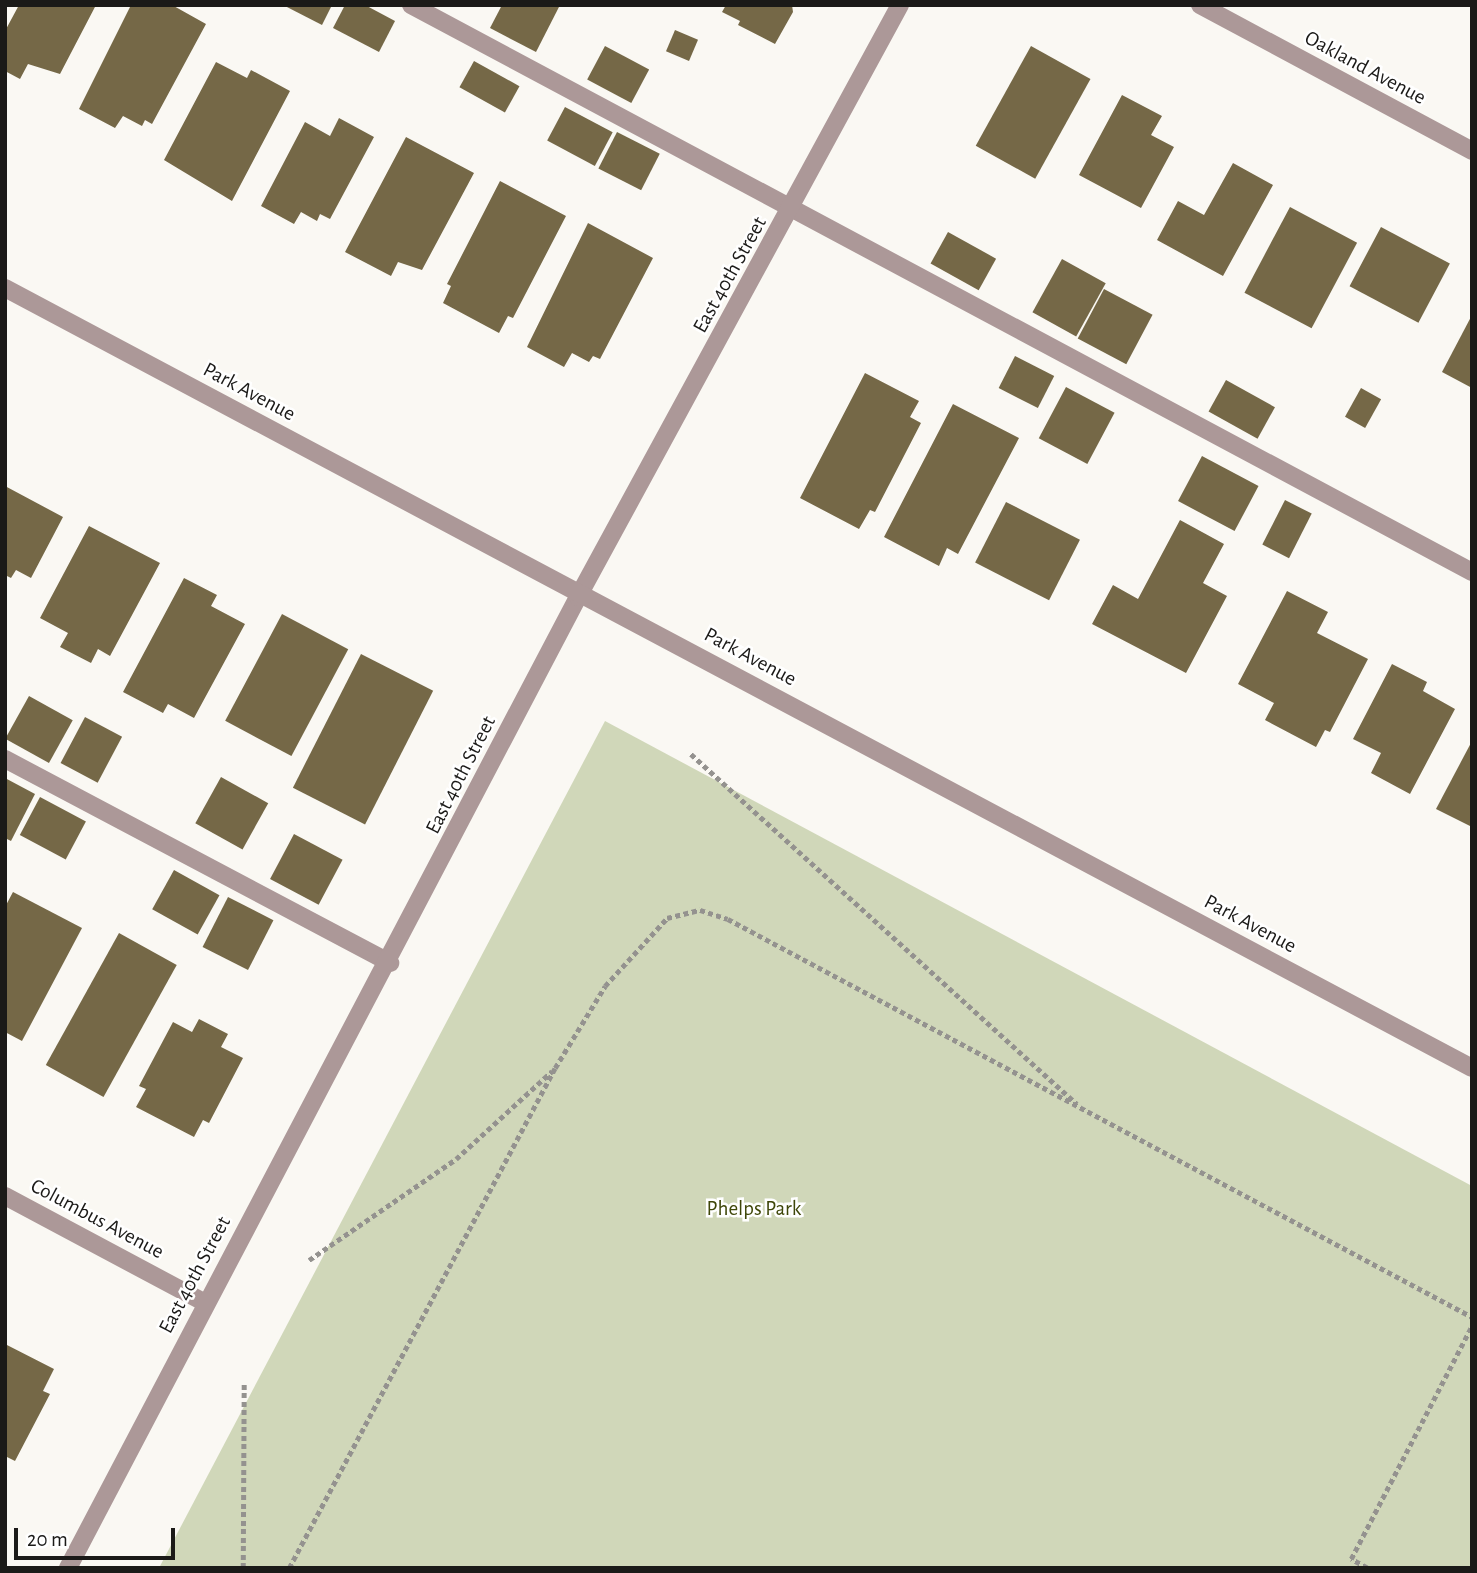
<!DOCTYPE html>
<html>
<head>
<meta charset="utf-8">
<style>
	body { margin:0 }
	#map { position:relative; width:1477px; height:1573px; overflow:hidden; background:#faf8f3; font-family:"Alegreya Sans",sans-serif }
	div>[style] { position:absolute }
	.green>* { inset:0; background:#d0d7b9 }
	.building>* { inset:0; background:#756847; transform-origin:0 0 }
	.path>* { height:4.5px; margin-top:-2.25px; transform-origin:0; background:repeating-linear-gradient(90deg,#94928f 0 5px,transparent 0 8.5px) }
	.service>* { height:18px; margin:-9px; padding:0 9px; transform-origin:9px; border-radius:9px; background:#ac9898 }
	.minor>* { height:18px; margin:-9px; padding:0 9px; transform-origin:9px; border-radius:9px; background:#ac9898 }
	.tertiary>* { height:18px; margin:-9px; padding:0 9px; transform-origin:9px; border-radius:9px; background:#ac9898 }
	span { translate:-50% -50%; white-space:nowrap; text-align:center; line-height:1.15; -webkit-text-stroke:5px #fff; paint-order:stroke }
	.street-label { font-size:21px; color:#1b1a18 }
	.park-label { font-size:21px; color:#3e4608 }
	.frame { position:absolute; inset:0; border:7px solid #1b1a18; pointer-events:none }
	.scale { position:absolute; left:14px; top:1528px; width:161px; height:32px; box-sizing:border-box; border:4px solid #1b1a18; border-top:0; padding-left:9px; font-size:21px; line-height:24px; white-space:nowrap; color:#1b1a18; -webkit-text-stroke:5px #fff; paint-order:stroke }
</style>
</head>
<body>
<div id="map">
	<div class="green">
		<div style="clip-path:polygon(605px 721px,1472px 1186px,1472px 1568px,159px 1568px)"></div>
	</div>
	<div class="building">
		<div style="clip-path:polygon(19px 5px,96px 5px,60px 74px,28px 64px,20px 79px,5px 71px,5px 31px)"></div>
		<div style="clip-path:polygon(131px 5px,172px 5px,206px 24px,152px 124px,145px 120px,142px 126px,123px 116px,115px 128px,79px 109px)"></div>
		<div style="clip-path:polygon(283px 5px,332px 5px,322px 25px)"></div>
		<div style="clip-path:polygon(345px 5px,365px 5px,395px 21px,379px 52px,333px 28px)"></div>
		<div style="clip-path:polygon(502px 5px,560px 5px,536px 52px,490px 28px)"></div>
		<div style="clip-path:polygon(726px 5px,792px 5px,793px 12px,775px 44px,738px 25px,740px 21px,722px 12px)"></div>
		<div style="left:675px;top:30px;width:25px;height:23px;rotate:23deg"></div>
		<div style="left:605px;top:46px;width:50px;height:38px;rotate:28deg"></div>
		<div style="left:1031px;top:46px;width:68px;height:114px;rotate:29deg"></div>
		<div style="left:474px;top:61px;width:52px;height:30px;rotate:29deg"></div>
		<div style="clip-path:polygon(216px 62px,247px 78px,251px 70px,290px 91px,232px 201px,164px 160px)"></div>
		<div style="clip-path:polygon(1122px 95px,1162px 116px,1151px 135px,1174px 147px,1141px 208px,1079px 175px)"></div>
		<div style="left:565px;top:107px;width:54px;height:38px;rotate:28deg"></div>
		<div style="clip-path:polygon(339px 118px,374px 137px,330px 219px,320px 214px,317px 221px,301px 212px,294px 224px,261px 206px,305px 122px,330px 136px)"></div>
		<div style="left:617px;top:132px;width:48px;height:41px;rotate:27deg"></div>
		<div style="clip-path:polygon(406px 137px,474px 173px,422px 270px,398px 262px,391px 276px,345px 252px)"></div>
		<div style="clip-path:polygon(1233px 163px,1273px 185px,1223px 276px,1157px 240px,1178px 201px,1204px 215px)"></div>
		<div style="clip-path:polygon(500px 181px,566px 216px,513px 318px,508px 316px,499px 333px,443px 303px,451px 286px,447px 284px)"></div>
		<div style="left:1290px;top:207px;width:76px;height:97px;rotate:28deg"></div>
		<div style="clip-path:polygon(588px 223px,653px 258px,600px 359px,593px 356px,589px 362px,572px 353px,564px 367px,527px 347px)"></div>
		<div style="left:1381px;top:227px;width:78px;height:67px;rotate:28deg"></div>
		<div style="left:948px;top:232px;width:55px;height:36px;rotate:29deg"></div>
		<div style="left:1062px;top:259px;width:50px;height:61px;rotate:29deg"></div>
		<div style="left:1104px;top:289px;width:55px;height:56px;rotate:28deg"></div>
		<div style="clip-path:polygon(1472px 315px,1472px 388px,1442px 372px)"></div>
		<div style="left:1015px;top:356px;width:44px;height:36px;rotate:27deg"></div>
		<div style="clip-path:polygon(865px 373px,919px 401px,910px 417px,921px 423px,875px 512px,870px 510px,859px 529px,800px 498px)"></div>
		<div style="left:1226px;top:380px;width:56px;height:36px;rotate:29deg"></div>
		<div style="left:1066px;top:387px;width:55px;height:58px;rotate:28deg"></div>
		<div style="left:1361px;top:388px;width:23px;height:33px;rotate:29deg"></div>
		<div style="clip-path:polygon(953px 404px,1019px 438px,958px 554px,947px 548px,939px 566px,884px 537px)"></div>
		<div style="left:1202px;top:456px;width:64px;height:51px;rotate:28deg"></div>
		<div style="clip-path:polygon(5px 486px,63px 517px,31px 578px,16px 570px,11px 578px,5px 575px)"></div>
		<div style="left:1285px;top:500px;width:30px;height:50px;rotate:27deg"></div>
		<div style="left:1006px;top:502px;width:83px;height:68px;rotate:27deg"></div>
		<div style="clip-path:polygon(1180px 520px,1224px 544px,1203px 583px,1227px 596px,1186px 673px,1092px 624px,1113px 585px,1138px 599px)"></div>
		<div style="clip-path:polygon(89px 526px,160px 563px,110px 656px,98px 649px,91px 663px,60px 647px,68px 633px,40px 618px)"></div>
		<div style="clip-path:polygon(184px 578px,217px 595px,211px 606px,245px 624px,194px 718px,168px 704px,163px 713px,123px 692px)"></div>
		<div style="clip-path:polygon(1287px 591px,1328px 612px,1317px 633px,1368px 659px,1330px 732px,1325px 730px,1316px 747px,1265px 720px,1274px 703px,1238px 684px)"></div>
		<div style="left:282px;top:614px;width:75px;height:121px;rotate:28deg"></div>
		<div style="left:361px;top:654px;width:81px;height:150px;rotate:27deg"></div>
		<div style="clip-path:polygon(1392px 664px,1427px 682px,1423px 691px,1455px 709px,1410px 794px,1371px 773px,1381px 753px,1353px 739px)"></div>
		<div style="left:29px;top:696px;width:50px;height:49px;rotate:29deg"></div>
		<div style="left:85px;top:717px;width:42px;height:52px;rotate:28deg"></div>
		<div style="clip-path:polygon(1472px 741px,1472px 827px,1436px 809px)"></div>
		<div style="left:221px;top:777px;width:54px;height:53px;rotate:29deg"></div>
		<div style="clip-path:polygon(5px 778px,35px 794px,11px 841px,5px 838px)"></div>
		<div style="left:40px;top:797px;width:52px;height:43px;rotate:28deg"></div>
		<div style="left:294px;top:834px;width:55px;height:51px;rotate:28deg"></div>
		<div style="left:174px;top:870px;width:52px;height:45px;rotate:29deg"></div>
		<div style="clip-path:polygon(13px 892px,82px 928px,22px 1041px,5px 1032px,5px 907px)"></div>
		<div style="left:228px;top:897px;width:51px;height:56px;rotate:27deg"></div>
		<div style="left:119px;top:933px;width:66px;height:151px;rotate:29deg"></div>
		<div style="clip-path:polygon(199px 1019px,228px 1034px,221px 1047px,243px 1058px,209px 1123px,203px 1120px,194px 1137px,136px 1107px,146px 1089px,139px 1086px,173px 1022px,192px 1032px)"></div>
		<div style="clip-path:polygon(5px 1344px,54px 1369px,43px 1391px,50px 1394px,15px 1461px,5px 1456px)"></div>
	</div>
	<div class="path">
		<div style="left:691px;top:754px;width:521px;rotate:42.2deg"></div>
		<div style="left:309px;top:1260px;width:178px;rotate:-34.5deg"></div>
		<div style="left:456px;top:1159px;width:130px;rotate:-42.5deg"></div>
		<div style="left:243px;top:1568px;width:186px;rotate:-89.7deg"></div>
		<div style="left:289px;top:1568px;width:566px;rotate:-61.99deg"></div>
		<div style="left:555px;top:1068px;width:96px;rotate:-58.6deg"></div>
		<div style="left:605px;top:986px;width:92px;rotate:-47.6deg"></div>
		<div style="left:667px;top:918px;width:34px;rotate:-14deg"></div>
		<div style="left:700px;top:910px;width:29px;rotate:18deg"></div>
		<div style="left:728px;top:919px;width:844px;rotate:28.14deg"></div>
		<div style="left:1367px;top:1568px;width:18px;rotate:-151deg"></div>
		<div style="left:1351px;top:1559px;width:263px;rotate:-62.6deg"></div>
	</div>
	<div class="service">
		<div style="left:411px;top:5px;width:1203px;rotate:28.12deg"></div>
		<div style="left:5px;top:759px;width:436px;rotate:27.9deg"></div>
	</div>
	<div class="minor">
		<div style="left:1200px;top:5px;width:309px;rotate:28.2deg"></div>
		<div style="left:5px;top:1196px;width:227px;rotate:28.1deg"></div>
		<div style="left:68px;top:1568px;width:1097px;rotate:-62.29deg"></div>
		<div style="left:578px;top:597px;width:674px;rotate:-61.46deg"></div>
	</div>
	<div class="tertiary">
		<div style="left:5px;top:288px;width:1661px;rotate:28deg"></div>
	</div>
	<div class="street-label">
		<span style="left:1365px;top:68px;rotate:28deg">Oakland Avenue</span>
		<span style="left:730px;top:275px;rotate:-61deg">East 40th Street</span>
		<span style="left:249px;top:392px;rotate:28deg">Park Avenue</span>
		<span style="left:750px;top:657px;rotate:28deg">Park Avenue</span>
		<span style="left:461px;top:775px;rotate:-63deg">East 40th Street</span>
		<span style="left:1250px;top:924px;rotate:28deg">Park Avenue</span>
		<span style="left:97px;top:1219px;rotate:28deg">Columbus Avenue</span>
		<span style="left:195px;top:1275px;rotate:-62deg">East 40th Street</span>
	</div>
	<div class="park-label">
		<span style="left:754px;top:1209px">Phelps Park</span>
	</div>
	<div class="frame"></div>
	<div class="scale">20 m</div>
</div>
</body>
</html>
